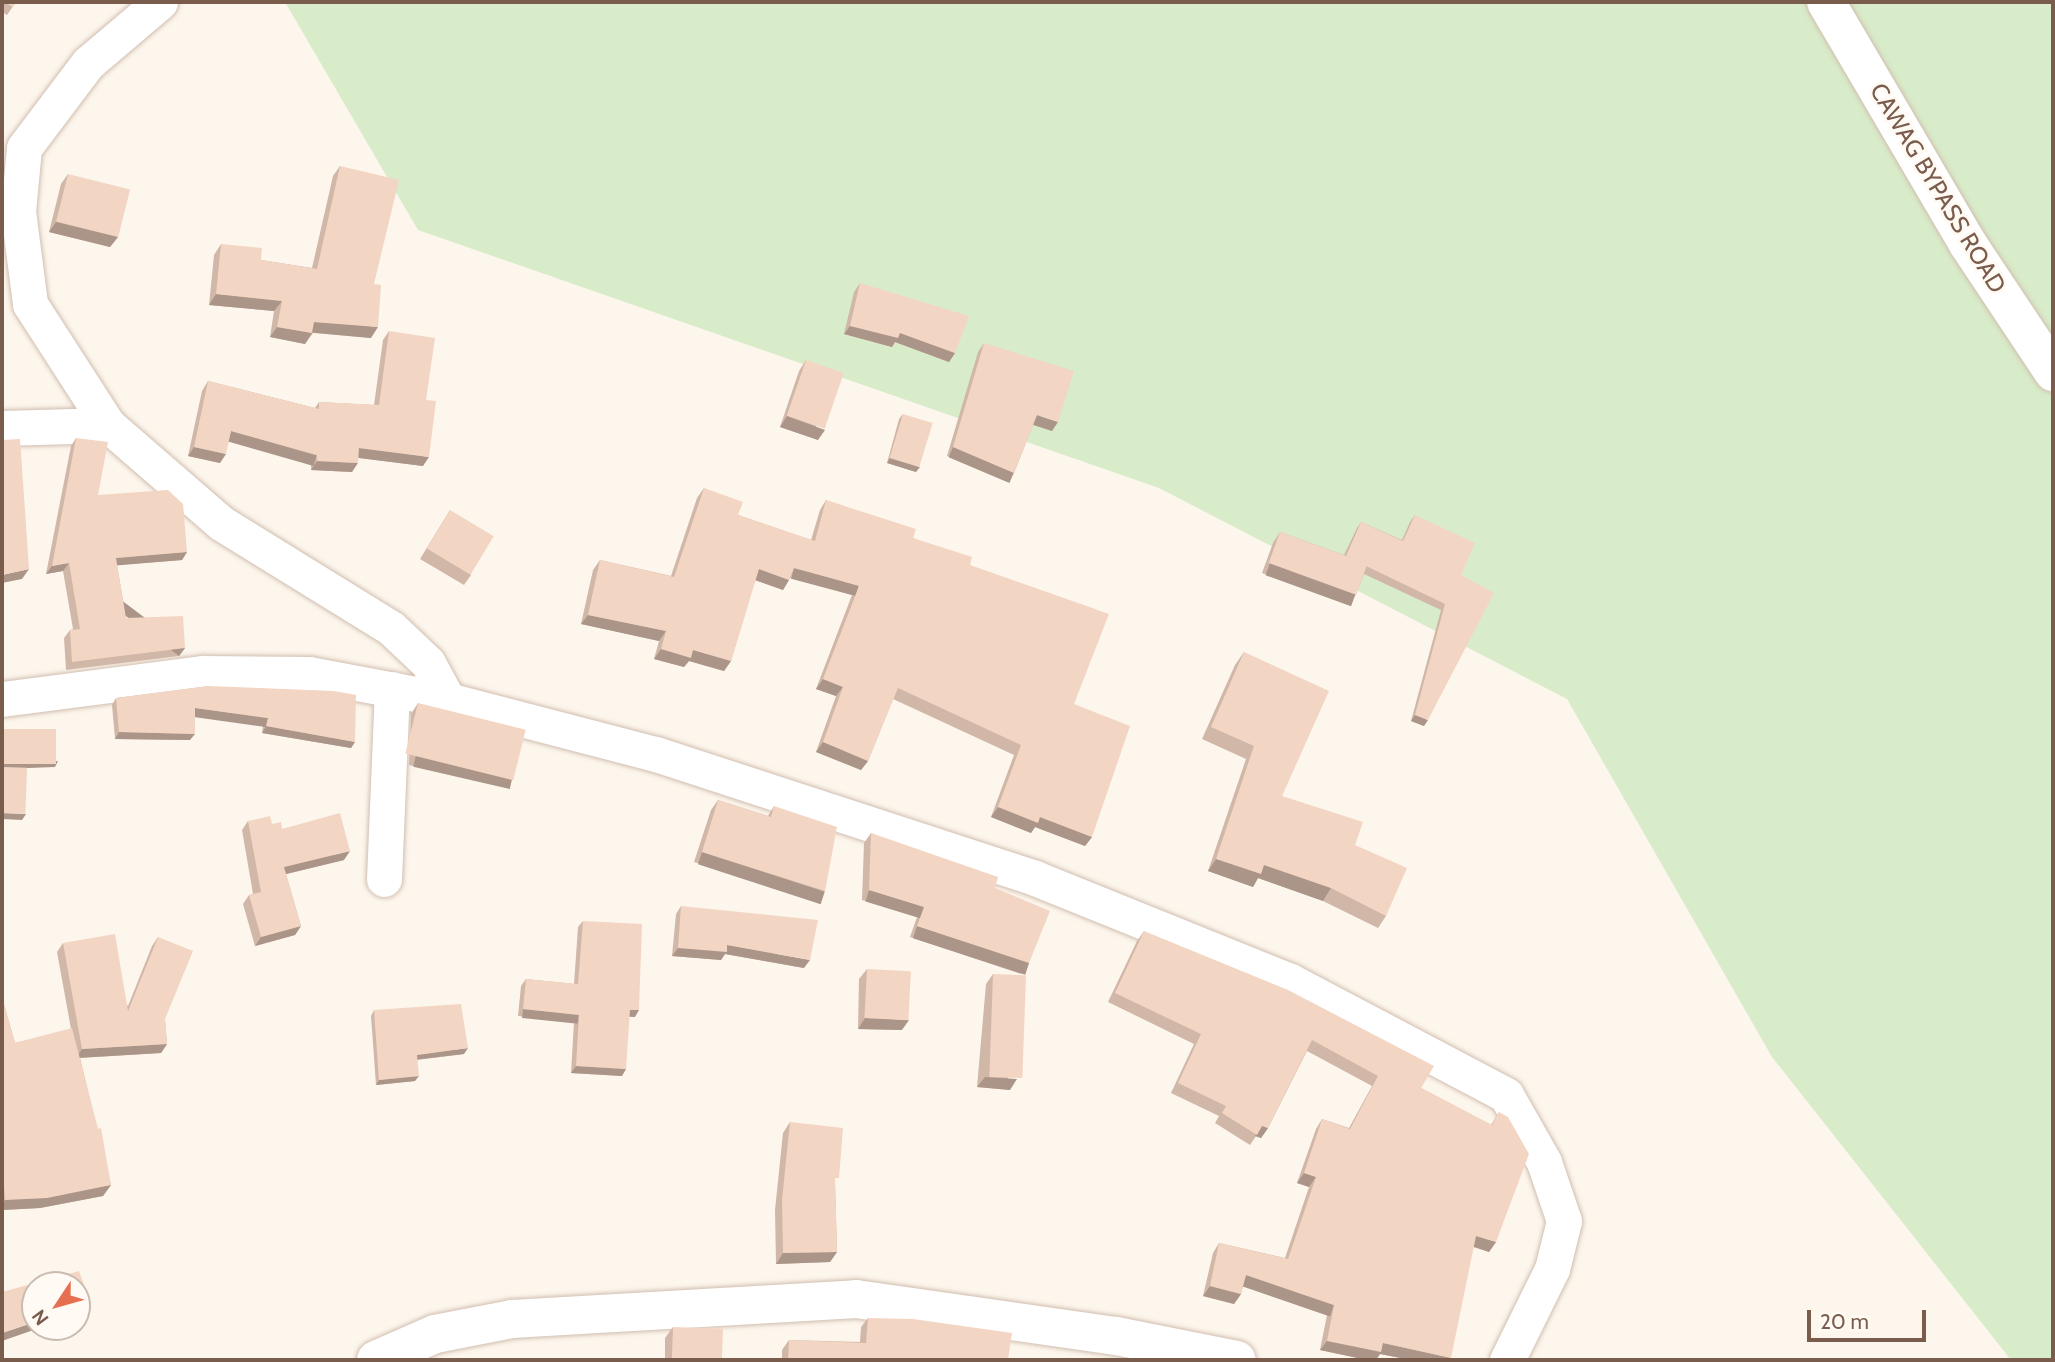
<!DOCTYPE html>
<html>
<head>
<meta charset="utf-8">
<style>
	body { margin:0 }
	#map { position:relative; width:2055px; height:1362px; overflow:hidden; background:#fdf6ec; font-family:Cabin,sans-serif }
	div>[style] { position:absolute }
	.green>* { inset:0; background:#d8ecc9 }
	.roads { filter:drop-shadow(0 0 2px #d1beb0) drop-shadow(0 0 2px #d1beb0) }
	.minor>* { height:35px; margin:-17.5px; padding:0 17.5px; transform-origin:17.5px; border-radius:17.5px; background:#fff }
	.tertiary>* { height:38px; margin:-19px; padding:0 19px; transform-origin:19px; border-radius:19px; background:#fff }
	.wall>* { inset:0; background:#d1b7a8 }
	.shaded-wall>* { inset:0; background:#aa9588; transform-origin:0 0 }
	.building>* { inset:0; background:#f3d5c3; transform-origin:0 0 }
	span { translate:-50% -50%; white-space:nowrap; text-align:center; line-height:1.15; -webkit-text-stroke:6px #fffaf3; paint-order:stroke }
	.street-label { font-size:24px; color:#7a5c4d }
	.frame { position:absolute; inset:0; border:4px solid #7a5c4d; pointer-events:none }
	.north { position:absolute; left:21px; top:1271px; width:70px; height:70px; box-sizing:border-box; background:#fffaf3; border:2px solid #cabbb1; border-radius:50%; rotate:234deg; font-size:19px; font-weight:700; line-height:28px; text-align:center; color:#7a5c4d }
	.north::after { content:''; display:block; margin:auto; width:24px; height:32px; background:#e76f51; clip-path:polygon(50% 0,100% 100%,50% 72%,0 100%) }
	.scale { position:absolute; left:1807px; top:1310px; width:119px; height:32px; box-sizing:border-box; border:4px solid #7a5c4d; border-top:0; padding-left:9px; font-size:21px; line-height:24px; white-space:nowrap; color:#7a5c4d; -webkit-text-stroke:5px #fffaf3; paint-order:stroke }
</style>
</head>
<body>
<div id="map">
	<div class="green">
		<div style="clip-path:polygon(285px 2px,2053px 2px,2053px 1360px,2011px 1360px,1772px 1057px,1567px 699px,1159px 488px,418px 230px)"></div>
	</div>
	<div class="roads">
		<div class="minor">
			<div style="left:160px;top:2px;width:94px;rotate:139.7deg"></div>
			<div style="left:88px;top:63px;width:106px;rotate:127deg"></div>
			<div style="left:24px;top:148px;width:63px;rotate:95.4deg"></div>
			<div style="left:18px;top:211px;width:94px;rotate:82.6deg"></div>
			<div style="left:30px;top:304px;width:144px;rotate:57.2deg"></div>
			<div style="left:108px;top:425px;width:150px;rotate:40.9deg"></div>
			<div style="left:221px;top:523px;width:200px;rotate:31.7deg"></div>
			<div style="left:391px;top:628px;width:51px;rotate:43.4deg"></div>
			<div style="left:428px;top:663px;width:42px;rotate:61.6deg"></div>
			<div style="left:2px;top:428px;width:106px;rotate:-1.6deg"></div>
			<div style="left:2px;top:699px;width:203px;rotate:-7.4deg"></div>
			<div style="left:203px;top:673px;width:106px;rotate:0.5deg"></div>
			<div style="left:309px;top:674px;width:141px;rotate:10.6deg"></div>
			<div style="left:448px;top:700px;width:215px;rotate:14.6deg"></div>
			<div style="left:656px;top:754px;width:399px;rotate:18.1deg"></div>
			<div style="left:1035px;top:878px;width:275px;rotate:22deg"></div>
			<div style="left:1290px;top:981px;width:244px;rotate:27.8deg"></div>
			<div style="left:1506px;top:1095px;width:77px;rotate:60.4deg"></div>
			<div style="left:1544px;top:1162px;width:62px;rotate:71.3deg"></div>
			<div style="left:1564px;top:1221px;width:49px;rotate:104deg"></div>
			<div style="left:1552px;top:1269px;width:102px;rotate:116.3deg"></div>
			<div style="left:384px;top:879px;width:190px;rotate:-87.6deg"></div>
		</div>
		<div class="tertiary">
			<div style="left:1826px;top:2px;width:281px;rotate:59.6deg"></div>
			<div style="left:1968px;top:244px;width:154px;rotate:56.4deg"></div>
			<div style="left:376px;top:1360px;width:64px;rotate:-23.8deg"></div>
			<div style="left:435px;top:1334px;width:78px;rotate:-11deg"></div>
			<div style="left:512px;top:1319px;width:345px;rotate:-3.3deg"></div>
			<div style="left:856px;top:1299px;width:264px;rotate:8.1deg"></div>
			<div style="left:1117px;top:1336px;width:122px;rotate:11.3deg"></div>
		</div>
	</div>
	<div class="wall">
		<div style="clip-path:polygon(2px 2px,16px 2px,7px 15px,2px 12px)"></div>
		<div style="clip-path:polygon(340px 166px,374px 284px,371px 338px,313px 333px,305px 344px,270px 337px,274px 311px,209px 305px,214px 255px,221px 244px,261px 260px,312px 268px,333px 176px)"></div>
		<div style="clip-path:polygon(68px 174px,118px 237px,110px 247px,49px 232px,61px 184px)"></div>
		<div style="clip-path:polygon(860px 283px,955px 353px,949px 362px,895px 342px,892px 347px,844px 334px,854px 292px)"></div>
		<div style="clip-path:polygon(389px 331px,426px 400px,423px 466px,358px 458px,352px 472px,311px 470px,311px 464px,229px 441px,220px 463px,188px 456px,202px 391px,208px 381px,315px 408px,319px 402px,374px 405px,383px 340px)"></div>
		<div style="clip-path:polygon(984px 343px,1052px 431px,1033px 425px,1014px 473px,1008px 482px,947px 456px,978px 352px)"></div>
		<div style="clip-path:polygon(806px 360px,818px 440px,780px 427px,799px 371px)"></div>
		<div style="clip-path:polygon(903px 414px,916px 472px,887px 463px,899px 419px)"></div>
		<div style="clip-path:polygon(76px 438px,98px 495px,187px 552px,182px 560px,117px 565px,126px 618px,185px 648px,179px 656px,66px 670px,64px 638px,70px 630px,73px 629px,63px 571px,46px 574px,71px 446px)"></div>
		<div style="clip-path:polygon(704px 488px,738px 515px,811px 540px,820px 510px,826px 500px,913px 538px,970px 565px,1074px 704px,1092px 837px,1085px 846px,1035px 827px,1031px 833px,991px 817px,1014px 755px,893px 699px,868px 761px,861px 770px,816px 752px,836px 696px,816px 689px,852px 595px,790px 578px,783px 590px,755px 580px,731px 661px,724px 671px,689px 661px,684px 667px,654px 659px,659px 641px,581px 624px,593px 570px,600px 560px,671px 576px,697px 498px)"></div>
		<div style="clip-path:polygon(450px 510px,471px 575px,464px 585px,420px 559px)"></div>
		<div style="clip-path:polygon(1415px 515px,1461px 575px,1424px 726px,1411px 721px,1441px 610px,1364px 574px,1356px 594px,1349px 605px,1262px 573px,1273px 543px,1280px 532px,1344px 555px,1357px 528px,1361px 522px,1402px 540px,1410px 522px)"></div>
		<div style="clip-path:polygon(1244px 652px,1282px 796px,1355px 845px,1386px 916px,1378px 928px,1323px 901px,1258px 878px,1253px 887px,1208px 871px,1246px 759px,1202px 739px,1235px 665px)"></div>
		<div style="clip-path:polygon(209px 686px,355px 742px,351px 748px,262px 733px,263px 725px,195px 716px,190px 740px,115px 739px,112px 705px,116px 698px)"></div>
		<div style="clip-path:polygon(418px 703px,506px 787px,409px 765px,411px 714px)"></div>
		<div style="clip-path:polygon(718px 800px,768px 816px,774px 806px,825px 891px,817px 901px,694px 862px,711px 810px)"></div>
		<div style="clip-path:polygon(248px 821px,272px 824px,344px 860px,286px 874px,301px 926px,295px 935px,255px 946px,243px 904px,249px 895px,253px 894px,242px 830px)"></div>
		<div style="clip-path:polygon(871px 833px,995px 888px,1021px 974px,910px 937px,917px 917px,862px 900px,864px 843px)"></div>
		<div style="clip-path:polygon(681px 906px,804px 968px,725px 954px,721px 960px,672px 956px,676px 914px)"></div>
		<div style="clip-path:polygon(583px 921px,635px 1017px,629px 1017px,622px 1076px,571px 1073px,574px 1022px,518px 1016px,521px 986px,526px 979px,574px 984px,578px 927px)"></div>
		<div style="clip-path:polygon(1144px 931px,1421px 1088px,1491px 1125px,1499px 1112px,1496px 1242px,1489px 1252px,1473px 1247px,1449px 1360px,1411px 1360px,1380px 1354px,1376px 1360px,1367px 1360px,1320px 1350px,1327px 1315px,1243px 1286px,1241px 1294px,1234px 1304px,1203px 1296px,1213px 1253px,1219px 1243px,1285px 1258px,1309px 1187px,1297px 1183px,1316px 1129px,1322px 1119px,1349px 1128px,1372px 1086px,1307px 1051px,1268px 1128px,1261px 1138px,1256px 1136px,1250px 1145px,1215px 1123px,1219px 1116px,1171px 1093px,1194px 1044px,1108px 1002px,1137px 941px)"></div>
		<div style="clip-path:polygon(158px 937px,167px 1044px,161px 1053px,80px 1058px,111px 1185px,103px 1196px,40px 1208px,2px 1210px,2px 997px,15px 1043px,71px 1029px,57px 952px,63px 943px,128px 1006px,152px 946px)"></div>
		<div style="clip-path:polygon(867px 969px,902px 1030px,858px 1029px,859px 979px)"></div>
		<div style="clip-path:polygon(993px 974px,1010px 1090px,977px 1087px,986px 984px)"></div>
		<div style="clip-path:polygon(374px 1010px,464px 1054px,417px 1060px,415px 1081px,376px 1085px,371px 1016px)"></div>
		<div style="clip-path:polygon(790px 1122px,835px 1184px,837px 1252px,830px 1262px,776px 1264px,775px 1210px,783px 1133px)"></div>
		<div style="clip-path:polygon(868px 1318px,1008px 1360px,782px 1360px,782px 1350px,789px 1340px,860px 1342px,861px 1327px)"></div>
		<div style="clip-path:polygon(673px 1327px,722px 1360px,665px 1360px,665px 1338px)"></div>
	</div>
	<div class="shaded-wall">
		<div style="clip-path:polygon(56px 222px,118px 237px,110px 247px,49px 232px)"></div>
		<div style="clip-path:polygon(216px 294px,282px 301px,274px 311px,209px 305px)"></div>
		<div style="clip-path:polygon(314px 322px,378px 327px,371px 338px,307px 332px)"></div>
		<div style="clip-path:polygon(850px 326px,900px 333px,955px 353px,949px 362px,895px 342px,892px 347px,844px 334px)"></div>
		<div style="clip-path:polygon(277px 327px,312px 333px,305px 344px,270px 337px)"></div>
		<div style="clip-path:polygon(1037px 415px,1058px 422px,1052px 431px,1031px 424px)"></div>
		<div style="clip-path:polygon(787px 416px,825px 430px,818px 440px,780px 427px)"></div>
		<div style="left:231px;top:431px;width:89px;height:11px;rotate:16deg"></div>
		<div style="clip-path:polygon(194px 447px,226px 454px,220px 463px,188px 456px)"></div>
		<div style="left:953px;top:447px;width:66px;height:11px;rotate:23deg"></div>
		<div style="clip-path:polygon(359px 448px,429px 457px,423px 466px,352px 457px)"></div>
		<div style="clip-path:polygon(890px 458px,920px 467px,916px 472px,887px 463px)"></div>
		<div style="clip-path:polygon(317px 461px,358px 463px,352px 472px,311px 470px)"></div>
		<div style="clip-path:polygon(187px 552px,182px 560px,110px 566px,116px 558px)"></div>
		<div style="clip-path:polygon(69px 563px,63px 571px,46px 574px,52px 566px)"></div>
		<div style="left:1270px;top:563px;width:91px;height:13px;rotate:20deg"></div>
		<div style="left:794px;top:568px;width:67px;height:11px;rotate:15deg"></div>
		<div style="clip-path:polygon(29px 569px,22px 579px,2px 583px,2px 575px)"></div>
		<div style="clip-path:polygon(759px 569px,789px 580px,783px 590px,752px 579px)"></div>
		<div style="clip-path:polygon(588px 615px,666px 631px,659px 641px,581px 624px)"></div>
		<div style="left:185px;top:648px;width:10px;height:114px;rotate:127deg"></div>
		<div style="clip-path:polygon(661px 649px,693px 650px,731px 661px,724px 671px,689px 661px,684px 667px,654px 659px)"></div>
		<div style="clip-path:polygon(823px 679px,843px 687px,836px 696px,816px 689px)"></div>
		<div style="left:195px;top:708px;width:74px;height:9px;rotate:8deg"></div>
		<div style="clip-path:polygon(1415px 715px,1428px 720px,1424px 726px,1411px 721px)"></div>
		<div style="clip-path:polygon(266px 726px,355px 742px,351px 748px,262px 733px)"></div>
		<div style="clip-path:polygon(119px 732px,195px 734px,190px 740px,115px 739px)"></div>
		<div style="clip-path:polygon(823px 742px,868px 761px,861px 770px,816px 752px)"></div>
		<div style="left:416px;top:755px;width:99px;height:12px;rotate:13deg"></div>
		<div style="clip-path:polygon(58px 761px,55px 767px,2px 769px,2px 764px)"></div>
		<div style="clip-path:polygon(998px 807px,1040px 817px,1092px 837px,1085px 846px,1035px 827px,1031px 833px,991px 817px)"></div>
		<div style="clip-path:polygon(2px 813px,26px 814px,22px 820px,2px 819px)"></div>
		<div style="clip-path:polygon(350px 851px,344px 860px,278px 876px,284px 867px)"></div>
		<div style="left:702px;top:852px;width:129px;height:13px;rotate:18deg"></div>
		<div style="clip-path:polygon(1216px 859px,1264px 865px,1331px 888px,1323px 901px,1258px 878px,1253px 887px,1208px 871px)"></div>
		<div style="left:869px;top:890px;width:58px;height:12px;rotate:17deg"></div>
		<div style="clip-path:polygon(301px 926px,295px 935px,255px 946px,261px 937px)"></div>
		<div style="left:917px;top:926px;width:118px;height:13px;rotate:18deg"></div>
		<div style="clip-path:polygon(727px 945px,810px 960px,804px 968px,725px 954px,721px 960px,672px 956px,678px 948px)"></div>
		<div style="left:523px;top:1009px;width:56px;height:9px;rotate:6deg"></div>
		<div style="clip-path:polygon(630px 1010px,639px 1010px,635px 1017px,625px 1016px)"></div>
		<div style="clip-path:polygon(865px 1018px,909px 1020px,902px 1030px,858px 1029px)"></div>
		<div style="clip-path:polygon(167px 1044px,161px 1053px,76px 1058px,82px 1049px)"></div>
		<div style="clip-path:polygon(468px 1048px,464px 1054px,413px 1060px,417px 1055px)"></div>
		<div style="clip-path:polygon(576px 1066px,626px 1069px,622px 1076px,571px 1073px)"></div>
		<div style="clip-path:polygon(419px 1076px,415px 1081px,376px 1085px,379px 1080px)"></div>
		<div style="clip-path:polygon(985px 1077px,1017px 1079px,1010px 1090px,977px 1087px)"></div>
		<div style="clip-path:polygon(1262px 1126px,1268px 1128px,1261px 1138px,1255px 1136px)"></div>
		<div style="clip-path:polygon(1304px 1173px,1316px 1177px,1309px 1187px,1297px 1183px)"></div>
		<div style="clip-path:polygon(111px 1185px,103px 1196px,40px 1208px,2px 1210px,2px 1204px,5px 1200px)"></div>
		<div style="clip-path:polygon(1476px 1236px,1496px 1242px,1489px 1252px,1469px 1245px)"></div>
		<div style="clip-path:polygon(837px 1252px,830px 1262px,776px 1264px,783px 1253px)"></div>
		<div style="left:1246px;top:1275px;width:93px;height:12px;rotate:19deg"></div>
		<div style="clip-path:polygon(1210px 1286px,1241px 1294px,1234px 1304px,1203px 1296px)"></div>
		<div style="clip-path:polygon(90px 1302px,83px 1313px,77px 1315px,77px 1307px)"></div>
		<div style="clip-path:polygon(35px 1322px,35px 1327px,42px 1327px,2px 1341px,2px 1333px)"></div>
		<div style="clip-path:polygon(1327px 1341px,1383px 1343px,1451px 1358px,1449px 1360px,1411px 1360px,1380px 1354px,1376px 1360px,1367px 1360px,1320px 1350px)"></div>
	</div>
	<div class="building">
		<div style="clip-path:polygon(4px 2px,16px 2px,13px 7px)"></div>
		<div style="clip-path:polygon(340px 166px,399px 180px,374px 284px,381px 285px,378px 327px,314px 322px,312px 333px,277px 327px,282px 301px,216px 294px,221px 244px,262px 248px,261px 260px,317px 269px)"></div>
		<div style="left:68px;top:174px;width:64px;height:49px;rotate:14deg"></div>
		<div style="clip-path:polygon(860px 283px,969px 316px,955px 353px,900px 333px,898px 338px,850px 326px)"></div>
		<div style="clip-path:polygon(389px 331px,435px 338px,426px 400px,436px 401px,429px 457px,359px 448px,358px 463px,317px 461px,317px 455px,231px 431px,226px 454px,194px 447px,208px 381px,319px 409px,319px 402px,379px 405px)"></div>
		<div style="clip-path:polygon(984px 343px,1074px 371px,1058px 422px,1037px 415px,1014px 473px,953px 447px)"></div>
		<div style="left:806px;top:360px;width:40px;height:59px;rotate:19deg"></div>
		<div style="left:903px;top:414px;width:31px;height:46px;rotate:17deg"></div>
		<div style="clip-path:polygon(76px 438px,108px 442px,98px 495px,168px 490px,183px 504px,187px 552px,116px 558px,126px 618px,183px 616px,185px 648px,72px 662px,70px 630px,80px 629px,69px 563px,52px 566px)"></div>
		<div style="clip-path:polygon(20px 439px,29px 569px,2px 575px,2px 440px)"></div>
		<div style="clip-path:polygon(704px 488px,743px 502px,738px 515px,815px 541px,826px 500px,916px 529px,913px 538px,972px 557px,970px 565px,1109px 614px,1074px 704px,1130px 726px,1092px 837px,1040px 817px,1038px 823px,998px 807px,1021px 745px,898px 688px,868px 761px,823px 742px,843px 687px,823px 679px,859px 586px,794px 568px,789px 580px,759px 569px,731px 661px,693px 650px,691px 658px,661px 649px,666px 631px,588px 615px,600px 560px,674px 577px)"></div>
		<div style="left:450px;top:510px;width:51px;height:45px;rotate:31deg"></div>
		<div style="clip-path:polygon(1415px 515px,1475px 543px,1461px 575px,1494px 593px,1428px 720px,1415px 715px,1445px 604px,1366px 566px,1367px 564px,1346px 556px,1361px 522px,1403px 541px)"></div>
		<div style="left:1280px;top:532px;width:93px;height:33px;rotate:20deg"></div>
		<div style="clip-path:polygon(1244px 652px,1329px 691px,1282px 796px,1363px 822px,1355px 845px,1407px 868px,1386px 916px,1331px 888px,1264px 865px,1261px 874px,1216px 859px,1254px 746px,1211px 727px)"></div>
		<div style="clip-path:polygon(209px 686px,334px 691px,356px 695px,355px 742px,266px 726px,268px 718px,195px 708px,195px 734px,119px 732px,116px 698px)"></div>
		<div style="left:418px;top:703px;width:111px;height:52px;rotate:14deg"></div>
		<div style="left:2px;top:729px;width:54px;height:35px"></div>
		<div style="left:2px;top:767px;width:25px;height:46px;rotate:2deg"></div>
		<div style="clip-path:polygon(718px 800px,771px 817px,774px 806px,837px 827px,825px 891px,702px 852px)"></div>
		<div style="clip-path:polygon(340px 813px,350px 851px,284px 867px,301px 926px,261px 937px,249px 895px,261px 892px,248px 821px,270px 816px,272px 824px,281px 822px,282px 829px)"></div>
		<div style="clip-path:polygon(871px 833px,998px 877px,995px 888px,1050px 911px,1029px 963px,917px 926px,924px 907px,869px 890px)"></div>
		<div style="clip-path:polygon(681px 906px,818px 920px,810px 960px,727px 945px,727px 952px,678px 948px)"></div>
		<div style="clip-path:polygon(583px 921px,642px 924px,639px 1010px,630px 1010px,626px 1069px,576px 1066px,579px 1015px,523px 1009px,526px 979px,578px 984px)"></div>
		<div style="clip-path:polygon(1144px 931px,1288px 990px,1434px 1066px,1421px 1088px,1492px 1125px,1499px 1112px,1508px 1117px,1529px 1154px,1496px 1242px,1476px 1236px,1451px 1358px,1383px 1343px,1381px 1352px,1327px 1341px,1334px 1305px,1246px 1275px,1241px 1294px,1210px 1286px,1219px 1243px,1288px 1259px,1316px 1177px,1304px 1173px,1322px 1119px,1350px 1129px,1378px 1076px,1312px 1040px,1268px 1128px,1262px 1126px,1257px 1135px,1222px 1113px,1226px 1106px,1178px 1083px,1201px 1034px,1115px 993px)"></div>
		<div style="clip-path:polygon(115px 934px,128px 1011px,158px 937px,193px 951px,165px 1019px,167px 1044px,82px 1049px,63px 943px)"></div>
		<div style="left:867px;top:969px;width:44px;height:49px;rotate:3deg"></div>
		<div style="left:993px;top:974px;width:33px;height:103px;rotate:2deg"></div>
		<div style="clip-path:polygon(2px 997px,15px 1043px,72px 1028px,98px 1129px,101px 1128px,111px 1185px,47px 1198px,5px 1200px,2px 1155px)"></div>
		<div style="clip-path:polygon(461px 1004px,468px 1048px,417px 1055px,419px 1076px,379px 1080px,374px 1010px)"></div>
		<div style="clip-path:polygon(790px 1122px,843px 1128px,839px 1178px,835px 1178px,837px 1252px,783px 1253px,782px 1200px)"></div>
		<div style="clip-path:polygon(79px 1271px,90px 1302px,77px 1307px,77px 1285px,35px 1285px,35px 1322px,2px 1333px,2px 1292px)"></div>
		<div style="clip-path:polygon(868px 1318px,913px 1319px,1012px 1333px,1008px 1360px,788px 1360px,789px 1340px,866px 1343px)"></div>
		<div style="left:673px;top:1327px;width:50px;height:33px;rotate:2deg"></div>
	</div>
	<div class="street-label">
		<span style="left:1938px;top:188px;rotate:59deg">CAWAG BYPASS ROAD</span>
	</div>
	<div class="frame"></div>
	<div class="north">N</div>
	<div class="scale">20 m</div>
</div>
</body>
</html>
